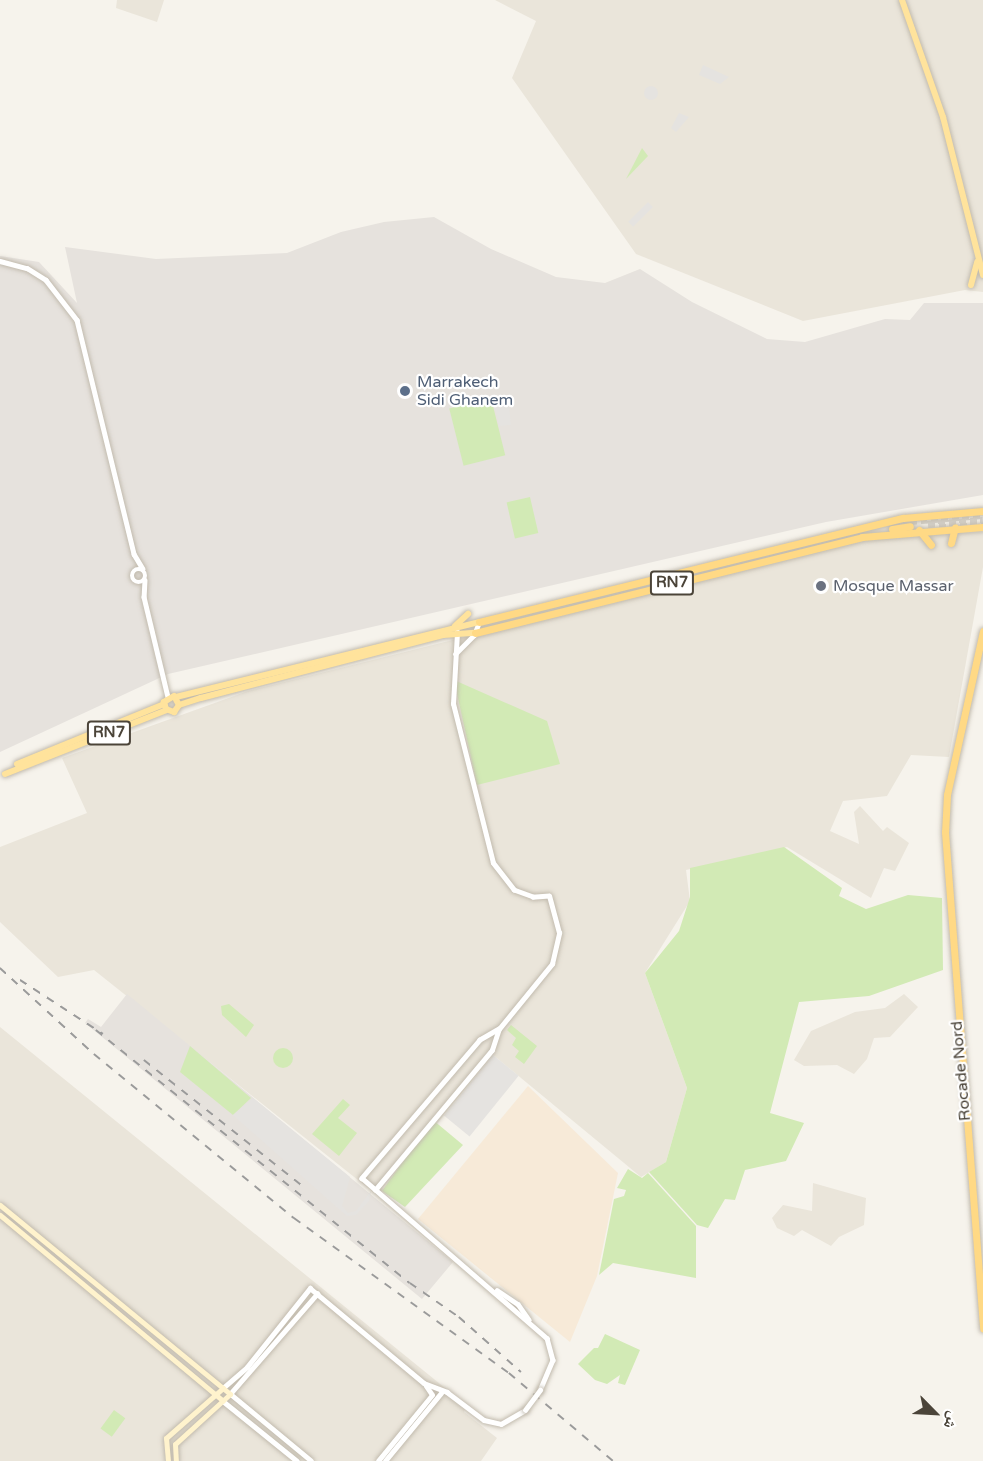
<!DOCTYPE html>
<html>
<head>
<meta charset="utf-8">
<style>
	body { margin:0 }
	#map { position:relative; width:983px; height:1461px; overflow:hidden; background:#f6f3ec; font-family:"Varela Round","Noto Naskh Arabic",sans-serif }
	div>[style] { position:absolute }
	.residential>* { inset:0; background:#eae5da }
	.commercial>* { inset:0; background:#f7ead8 }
	.industrial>* { inset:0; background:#e6e2dd }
	.green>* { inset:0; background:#d2eab5; transform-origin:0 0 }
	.round { border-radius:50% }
	.parking>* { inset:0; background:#e5e3e0; transform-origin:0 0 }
	.trunk-tunnel>* { height:7px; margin-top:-3.5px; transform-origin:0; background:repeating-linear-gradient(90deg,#d4d0c8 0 7px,transparent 0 10.5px) }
	.roads { filter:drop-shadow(0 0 2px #c2bbae) drop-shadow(0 0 2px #c2bbae) }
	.tertiary>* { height:4.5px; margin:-2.25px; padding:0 2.25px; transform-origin:2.25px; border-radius:2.25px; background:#fff }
	.tertiary>.ring { margin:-2.25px; padding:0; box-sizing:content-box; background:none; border:4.5px solid #fff; border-radius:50% }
	.secondary>* { height:5px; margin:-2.5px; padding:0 2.5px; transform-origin:2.5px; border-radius:2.5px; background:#fff3cd }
	.primary>* { height:6px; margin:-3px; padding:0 3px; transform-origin:3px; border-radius:3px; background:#ffe39c }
	.trunk>* { height:7px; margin:-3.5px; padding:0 3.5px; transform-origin:3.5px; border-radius:3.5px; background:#ffd985 }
	.rail>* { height:1.5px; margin-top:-0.75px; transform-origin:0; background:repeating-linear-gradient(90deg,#9a9a9a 0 8px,transparent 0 16px) }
	.bridges { filter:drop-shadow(0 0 2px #c2bbae) drop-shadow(0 0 2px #c2bbae) }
	.tertiary-bridge>* { height:4.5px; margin:-2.25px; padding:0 2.25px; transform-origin:2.25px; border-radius:2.25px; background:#fff }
	.dots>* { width:16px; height:16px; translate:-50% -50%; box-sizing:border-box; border:3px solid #fff; border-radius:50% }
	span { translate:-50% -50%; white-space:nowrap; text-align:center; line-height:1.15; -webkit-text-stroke:4.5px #fff; paint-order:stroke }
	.shield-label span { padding:2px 4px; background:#fff; border:2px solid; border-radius:4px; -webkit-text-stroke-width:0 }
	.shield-label { font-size:15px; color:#4b4439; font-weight:700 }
	.service-label { font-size:16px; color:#4e5e75 }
	.left { translate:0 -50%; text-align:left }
	.worship-label { font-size:16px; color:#5b616d }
	.street-label { font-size:16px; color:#4b4439 }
	.north { position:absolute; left:905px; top:1383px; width:60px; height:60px; -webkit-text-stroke:4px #fff; paint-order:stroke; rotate:114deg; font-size:16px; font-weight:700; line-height:24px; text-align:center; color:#4b4439 }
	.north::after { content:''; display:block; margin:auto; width:21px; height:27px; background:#4b4439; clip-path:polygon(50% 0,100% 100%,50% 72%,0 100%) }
</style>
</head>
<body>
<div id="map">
	<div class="residential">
		<div style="clip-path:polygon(117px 0,164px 0,157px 22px,116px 8px)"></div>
		<div style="clip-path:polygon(495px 0,983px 0,983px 292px,965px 290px,803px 321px,636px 254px,512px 78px,536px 21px)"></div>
		<div style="clip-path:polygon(983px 532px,983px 567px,949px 757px,911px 755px,887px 796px,843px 801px,830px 831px,859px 844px,854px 812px,860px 806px,883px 831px,887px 827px,909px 843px,895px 871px,884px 868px,871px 898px,787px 847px,686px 870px,690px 901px,645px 973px,687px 1088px,666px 1162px,641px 1177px,493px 1055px,378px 1196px,94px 970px,58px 977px,0 922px,0 847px,87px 813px,62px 758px,248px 691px,787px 557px,876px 537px)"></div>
		<div style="clip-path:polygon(904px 994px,918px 1007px,890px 1037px,874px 1038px,867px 1059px,854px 1074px,837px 1065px,804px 1066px,794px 1060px,811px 1031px,855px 1012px,885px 1008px)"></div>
		<div style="clip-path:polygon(0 1027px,466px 1405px,464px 1412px,497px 1438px,481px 1461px,0 1461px)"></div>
		<div style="clip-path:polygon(813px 1183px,866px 1198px,864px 1225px,839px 1237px,831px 1246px,802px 1230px,794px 1236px,777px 1228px,772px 1218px,783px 1205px,812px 1211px)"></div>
	</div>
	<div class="commercial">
		<div style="clip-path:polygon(528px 1086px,618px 1173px,597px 1276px,570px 1342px,418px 1219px)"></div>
	</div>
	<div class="industrial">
		<div style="clip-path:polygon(434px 217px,491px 249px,556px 277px,605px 283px,640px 269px,692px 302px,767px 339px,805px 342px,885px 319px,910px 320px,924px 303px,983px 303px,983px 495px,826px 522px,168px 674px,0 752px,0 256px,39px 262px,77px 303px,65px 247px,156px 259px,287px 253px,341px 232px,384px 222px)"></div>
		<div style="clip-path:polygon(127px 994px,453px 1262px,422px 1299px,85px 1023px,88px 1019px,101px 1027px)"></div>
	</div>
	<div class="green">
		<div style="clip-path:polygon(642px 148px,648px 156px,626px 179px)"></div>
		<div style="left:491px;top:398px;width:59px;height:43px;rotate:76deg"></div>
		<div style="left:530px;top:497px;width:37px;height:24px;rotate:77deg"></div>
		<div style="clip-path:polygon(454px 680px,547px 721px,560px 764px,477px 785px)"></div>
		<div style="clip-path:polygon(784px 847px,842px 888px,839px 896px,866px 909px,908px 895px,942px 898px,943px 970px,869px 996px,799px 1002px,770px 1113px,804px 1123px,786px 1161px,745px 1170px,735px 1200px,725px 1199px,708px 1228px,697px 1225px,649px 1172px,666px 1162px,687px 1088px,645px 973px,679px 931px,690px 897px,690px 868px)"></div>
		<div style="clip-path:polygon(229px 1004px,254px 1025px,246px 1037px,222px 1015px,221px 1006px)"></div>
		<div style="clip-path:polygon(511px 1025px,537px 1046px,524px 1064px,515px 1057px,519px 1051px,512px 1045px,516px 1038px,507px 1030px)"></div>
		<div style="clip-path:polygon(190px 1046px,251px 1098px,233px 1115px,180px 1072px)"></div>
		<div class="round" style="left:273px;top:1048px;width:20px;height:20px"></div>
		<div style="clip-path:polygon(343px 1099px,350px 1105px,338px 1118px,357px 1133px,339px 1156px,312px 1134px)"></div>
		<div style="clip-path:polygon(433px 1120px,463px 1145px,405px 1207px,382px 1191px)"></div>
		<div style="clip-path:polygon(628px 1169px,642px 1178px,648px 1173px,696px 1226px,696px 1278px,613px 1263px,599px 1275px,614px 1199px,624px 1196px,626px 1190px,617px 1188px)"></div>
		<div style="clip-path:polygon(605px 1334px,640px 1350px,625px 1385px,618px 1383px,620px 1375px,607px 1384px,595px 1380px,578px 1364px,594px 1348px,598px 1348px)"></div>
		<div style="left:114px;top:1410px;width:14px;height:23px;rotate:36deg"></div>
	</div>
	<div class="parking">
		<div style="clip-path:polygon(703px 65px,729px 77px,720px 84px,699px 75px)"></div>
		<div class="round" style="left:644px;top:86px;width:14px;height:14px"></div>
		<div style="clip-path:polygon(679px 113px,689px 117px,676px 132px,671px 128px)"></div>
		<div style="left:648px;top:202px;width:7px;height:28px;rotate:45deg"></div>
		<div style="clip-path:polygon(501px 402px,509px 405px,511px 425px,499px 426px,494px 403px)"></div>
		<div style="left:493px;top:1055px;width:33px;height:78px;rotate:39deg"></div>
		<div style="clip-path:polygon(253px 1098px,350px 1177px,342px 1206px,348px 1213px,356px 1211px,371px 1191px,369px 1201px,356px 1215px,347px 1216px,339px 1209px,233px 1115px)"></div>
	</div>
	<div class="trunk-tunnel">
		<div style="left:910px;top:521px;width:73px;rotate:-4.7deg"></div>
		<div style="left:928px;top:524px;width:55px;rotate:-4.2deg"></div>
	</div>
	<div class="roads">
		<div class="tertiary">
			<div style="left:0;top:261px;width:28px;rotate:15deg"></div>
			<div style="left:27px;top:268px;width:22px;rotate:32deg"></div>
			<div style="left:46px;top:280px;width:51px;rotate:52.2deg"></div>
			<div style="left:77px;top:320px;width:241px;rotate:76.3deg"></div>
			<div style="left:134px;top:554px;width:17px;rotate:59deg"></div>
			<div class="ring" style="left:132px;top:569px;width:9.5px;height:9.5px"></div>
			<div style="left:145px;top:580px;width:17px;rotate:93deg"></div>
			<div style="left:144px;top:597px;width:103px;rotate:76.5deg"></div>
			<div style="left:455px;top:654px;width:27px;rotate:-45deg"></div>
			<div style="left:474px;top:635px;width:14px;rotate:-69deg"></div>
			<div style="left:499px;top:1029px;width:22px;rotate:150deg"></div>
			<div style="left:480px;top:1040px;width:182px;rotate:130.5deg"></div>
			<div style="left:362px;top:1178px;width:245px;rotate:40.9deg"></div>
			<div style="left:547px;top:1338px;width:23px;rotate:75deg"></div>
			<div style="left:553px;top:1360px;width:33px;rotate:113deg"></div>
			<div style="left:375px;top:1190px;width:182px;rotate:-50.1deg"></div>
			<div style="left:492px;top:1050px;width:22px;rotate:-72deg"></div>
			<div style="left:499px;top:1029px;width:84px;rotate:-50.8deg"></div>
			<div style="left:552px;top:964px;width:32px;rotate:-77deg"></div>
			<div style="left:559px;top:933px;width:38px;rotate:-105deg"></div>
			<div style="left:549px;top:896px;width:16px;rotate:176deg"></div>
			<div style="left:533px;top:897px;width:20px;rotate:-160deg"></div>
			<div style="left:514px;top:890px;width:34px;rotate:-128deg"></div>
			<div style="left:493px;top:863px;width:164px;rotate:-104.1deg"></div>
			<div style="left:453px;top:704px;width:72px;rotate:-86.8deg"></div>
			<div style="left:497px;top:1290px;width:25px;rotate:34deg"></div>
			<div style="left:518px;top:1304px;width:19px;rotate:55deg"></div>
			<div style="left:223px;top:1388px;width:32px;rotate:-41deg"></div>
			<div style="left:247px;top:1367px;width:101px;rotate:-51.4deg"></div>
			<div style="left:310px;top:1288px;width:148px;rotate:39.8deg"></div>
			<div style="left:424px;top:1383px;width:25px;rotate:21deg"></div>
			<div style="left:447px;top:1392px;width:46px;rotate:37.1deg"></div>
			<div style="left:484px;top:1420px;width:17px;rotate:13deg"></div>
			<div style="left:501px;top:1424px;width:28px;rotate:-30deg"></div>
			<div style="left:223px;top:1401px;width:95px;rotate:39deg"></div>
			<div style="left:311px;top:1461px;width:105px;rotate:-140.4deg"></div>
			<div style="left:230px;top:1394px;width:133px;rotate:-49deg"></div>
			<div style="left:378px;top:1461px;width:85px;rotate:-50.7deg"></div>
			<div style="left:432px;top:1395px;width:11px;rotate:-124deg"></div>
			<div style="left:385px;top:1461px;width:88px;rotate:-50.5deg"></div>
		</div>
		<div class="secondary">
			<div style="left:0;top:1205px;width:298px;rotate:39.4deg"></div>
			<div style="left:230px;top:1394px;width:74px;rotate:137.7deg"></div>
			<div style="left:175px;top:1444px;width:17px;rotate:87deg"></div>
			<div style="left:0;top:1215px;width:290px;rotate:39.8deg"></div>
			<div style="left:168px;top:1461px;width:23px;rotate:-95deg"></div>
			<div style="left:166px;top:1438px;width:76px;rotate:-41.3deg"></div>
		</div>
		<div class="primary">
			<div style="left:902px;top:0;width:124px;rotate:70.7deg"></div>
			<div style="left:943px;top:117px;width:163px;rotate:75.8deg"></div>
			<div style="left:971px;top:285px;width:24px;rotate:-75deg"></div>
			<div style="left:455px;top:626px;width:18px;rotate:-43deg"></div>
			<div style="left:176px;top:697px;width:312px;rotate:-13.9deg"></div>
			<div style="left:179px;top:705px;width:10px;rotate:-119deg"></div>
			<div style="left:174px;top:696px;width:12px;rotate:149deg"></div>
			<div style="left:164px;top:702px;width:7px;rotate:74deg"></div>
			<div style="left:166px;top:709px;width:9px;rotate:21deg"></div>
			<div style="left:174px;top:712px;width:9px;rotate:-54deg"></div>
			<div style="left:179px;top:705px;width:23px;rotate:-18deg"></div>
			<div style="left:201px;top:698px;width:250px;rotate:-14.6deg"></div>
			<div style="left:443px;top:635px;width:32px;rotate:-4deg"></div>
			<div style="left:17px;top:764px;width:159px;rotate:-22.2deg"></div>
			<div style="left:5px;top:774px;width:174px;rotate:-21.6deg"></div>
		</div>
		<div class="trunk">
			<div style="left:892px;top:529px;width:18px;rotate:-9deg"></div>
			<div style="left:919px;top:530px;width:19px;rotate:51deg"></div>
			<div style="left:951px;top:543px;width:16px;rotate:-76deg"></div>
			<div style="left:479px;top:622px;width:437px;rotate:-13.8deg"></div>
			<div style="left:903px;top:518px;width:80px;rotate:-5deg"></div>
			<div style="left:983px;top:631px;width:168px;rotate:102.4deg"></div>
			<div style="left:947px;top:795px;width:37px;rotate:93deg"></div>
			<div style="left:945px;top:832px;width:498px;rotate:85.6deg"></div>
			<div style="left:475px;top:633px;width:399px;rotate:-13.9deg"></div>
			<div style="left:862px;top:537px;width:121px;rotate:-4.7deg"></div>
		</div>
	</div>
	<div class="rail">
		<div style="left:0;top:968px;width:127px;rotate:42.5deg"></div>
		<div style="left:94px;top:1054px;width:259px;rotate:39.4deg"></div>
		<div style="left:294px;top:1218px;width:265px;rotate:35.8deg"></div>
		<div style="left:509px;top:1373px;width:136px;rotate:40.2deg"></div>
		<div style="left:20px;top:980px;width:99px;rotate:33deg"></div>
		<div style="left:96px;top:1030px;width:403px;rotate:38.9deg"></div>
		<div style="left:410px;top:1283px;width:60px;rotate:34.8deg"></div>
		<div style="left:459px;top:1317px;width:83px;rotate:41.6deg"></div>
		<div style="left:144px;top:1060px;width:201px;rotate:38.5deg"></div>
	</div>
	<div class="bridges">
		<div class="tertiary-bridge">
			<div style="left:525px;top:1410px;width:25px;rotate:-53deg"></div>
		</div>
	</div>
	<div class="dots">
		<div style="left:405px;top:391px;background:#5c6f8a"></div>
		<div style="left:821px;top:586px;background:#6b7280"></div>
	</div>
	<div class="shield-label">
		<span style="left:672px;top:583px">RN7</span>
		<span style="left:109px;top:733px">RN7</span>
	</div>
	<div class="service-label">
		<span class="left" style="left:417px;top:391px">Marrakech<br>Sidi Ghanem</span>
	</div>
	<div class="worship-label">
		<span class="left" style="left:833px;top:586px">Mosque Massar</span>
	</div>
	<div class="street-label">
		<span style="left:961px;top:1071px;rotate:-95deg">Rocade Nord</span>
	</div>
	<div class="north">ش</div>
</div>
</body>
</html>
